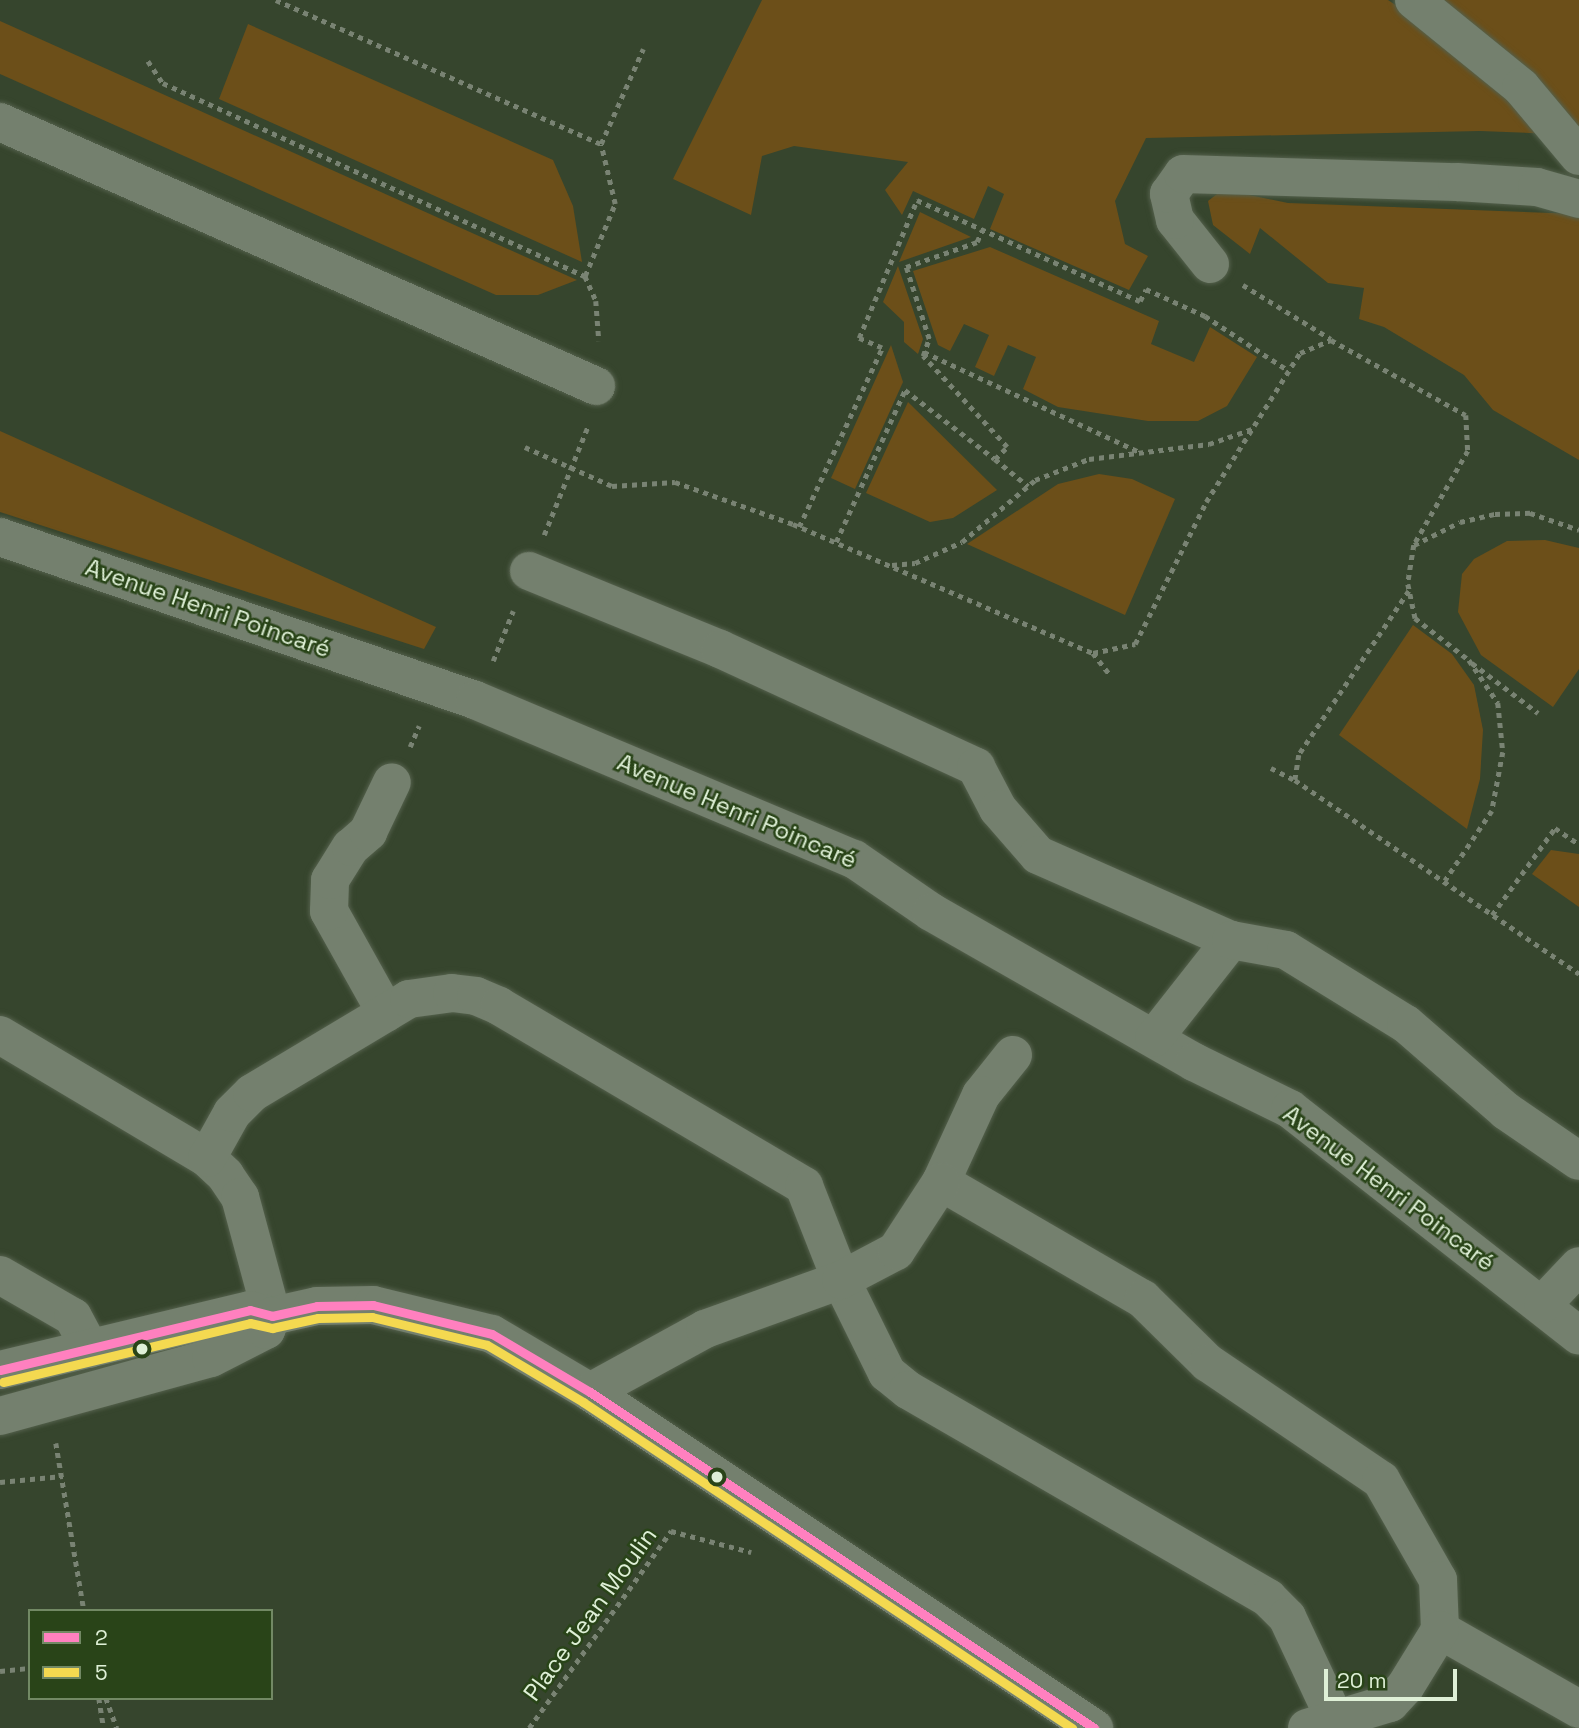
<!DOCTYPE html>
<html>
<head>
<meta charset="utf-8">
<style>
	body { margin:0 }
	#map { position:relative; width:1579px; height:1728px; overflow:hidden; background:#36452d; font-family:"Space Grotesk",sans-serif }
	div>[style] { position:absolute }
	.green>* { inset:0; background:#6c4f19 }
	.path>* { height:4.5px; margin-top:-2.25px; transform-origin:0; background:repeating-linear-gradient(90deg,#798373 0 5px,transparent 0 10px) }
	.roads { filter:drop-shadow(0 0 2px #54604c) drop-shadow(0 0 2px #54604c) }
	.minor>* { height:38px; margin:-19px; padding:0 19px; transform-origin:19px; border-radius:19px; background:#74806e }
	.bus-1>* { height:9px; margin:-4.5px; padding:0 4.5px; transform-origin:4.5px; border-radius:4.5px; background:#ff80bf }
	.bus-2>* { height:9px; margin:-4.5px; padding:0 4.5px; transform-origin:4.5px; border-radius:4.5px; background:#f4d950 }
	.dots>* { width:19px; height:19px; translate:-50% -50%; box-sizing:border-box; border:4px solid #294418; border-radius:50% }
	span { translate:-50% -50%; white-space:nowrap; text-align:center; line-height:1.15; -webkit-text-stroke:5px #294418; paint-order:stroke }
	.street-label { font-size:24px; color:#dff0d7 }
	.legend { position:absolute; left:28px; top:1609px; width:245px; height:91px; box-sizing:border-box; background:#294418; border:2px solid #728964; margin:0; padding:9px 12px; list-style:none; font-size:21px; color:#dff0d7 }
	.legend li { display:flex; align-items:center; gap:14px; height:35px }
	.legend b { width:35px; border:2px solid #728964 }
	.scale { position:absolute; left:1324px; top:1669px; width:133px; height:32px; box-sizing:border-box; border:4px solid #dff0d7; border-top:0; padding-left:9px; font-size:21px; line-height:24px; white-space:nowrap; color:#dff0d7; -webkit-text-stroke:5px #294418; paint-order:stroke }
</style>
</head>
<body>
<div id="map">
	<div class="green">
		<div style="clip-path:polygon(762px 0,1388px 0,1466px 52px,1554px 134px,1480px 131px,1146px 138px,1115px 201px,1125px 244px,1148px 256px,1129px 290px,990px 229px,1004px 194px,988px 186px,974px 219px,913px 191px,902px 215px,885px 190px,908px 162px,794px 146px,762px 156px,751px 215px,673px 179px)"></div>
		<div style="clip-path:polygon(1434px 0,1579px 0,1579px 134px)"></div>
		<div style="clip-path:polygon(0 21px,577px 280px,538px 295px,496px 295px,0 74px)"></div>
		<div style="clip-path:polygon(248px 24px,553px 160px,573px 206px,582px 262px,219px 99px)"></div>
		<div style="clip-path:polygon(1240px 193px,1288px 203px,1579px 214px,1579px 460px,1493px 410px,1464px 375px,1384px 327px,1359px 319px,1364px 288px,1328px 283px,1260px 228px,1250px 254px,1213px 225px,1208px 201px,1217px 194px)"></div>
		<div style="clip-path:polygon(920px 212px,971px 237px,899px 262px)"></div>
		<div style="clip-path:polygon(990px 247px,1159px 321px,1151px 344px,1194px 362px,1210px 327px,1257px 357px,1227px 406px,1198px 421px,1148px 421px,1058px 407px,1023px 389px,1036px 357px,1008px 345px,994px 376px,975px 367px,989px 335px,964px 324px,950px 351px,938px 345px,913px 271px)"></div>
		<div style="clip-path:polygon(898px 266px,923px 339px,918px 354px,904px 342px,904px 322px,883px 302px)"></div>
		<div style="clip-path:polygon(891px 345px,903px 382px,855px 489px,831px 478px)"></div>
		<div style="clip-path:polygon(908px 402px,997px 490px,953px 518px,930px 522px,866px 493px)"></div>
		<div style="clip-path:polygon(0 431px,436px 627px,424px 649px,0 512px)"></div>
		<div style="clip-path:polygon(1099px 474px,1132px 479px,1175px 499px,1125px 615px,967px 544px,1058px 484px)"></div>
		<div style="clip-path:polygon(1545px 540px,1579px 548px,1579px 669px,1553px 707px,1481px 655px,1458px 612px,1462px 574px,1474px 559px,1507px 541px)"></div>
		<div style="clip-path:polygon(1413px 625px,1452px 654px,1474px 685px,1483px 730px,1480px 779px,1467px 829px,1339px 735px)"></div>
		<div style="clip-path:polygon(1551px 850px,1579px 854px,1579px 907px,1532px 874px)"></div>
	</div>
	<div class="path">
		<div style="left:276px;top:0;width:355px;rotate:23.9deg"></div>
		<div style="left:601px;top:144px;width:104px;rotate:-66.1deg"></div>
		<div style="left:148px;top:61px;width:27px;rotate:56deg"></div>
		<div style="left:163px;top:83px;width:464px;rotate:24.6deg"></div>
		<div style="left:585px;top:276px;width:27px;rotate:66deg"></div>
		<div style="left:596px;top:301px;width:40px;rotate:85.7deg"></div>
		<div style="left:585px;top:276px;width:78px;rotate:-67.4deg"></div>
		<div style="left:615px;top:204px;width:61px;rotate:-103.3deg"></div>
		<div style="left:1243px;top:285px;width:103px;rotate:31.5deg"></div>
		<div style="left:924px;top:352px;width:237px;rotate:24.9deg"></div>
		<div style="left:525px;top:447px;width:95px;rotate:24.1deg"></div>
		<div style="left:612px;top:486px;width:63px;rotate:-3.6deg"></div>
		<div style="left:675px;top:482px;width:125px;rotate:19.6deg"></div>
		<div style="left:793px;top:524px;width:327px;rotate:23.3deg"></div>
		<div style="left:1093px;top:653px;width:43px;rotate:-12.1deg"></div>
		<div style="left:1135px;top:644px;width:159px;rotate:-63.4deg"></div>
		<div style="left:1206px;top:502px;width:176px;rotate:-57.8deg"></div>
		<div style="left:1300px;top:353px;width:34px;rotate:-23deg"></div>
		<div style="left:1331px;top:340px;width:154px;rotate:29.1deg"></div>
		<div style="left:1466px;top:415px;width:36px;rotate:87deg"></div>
		<div style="left:1468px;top:451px;width:108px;rotate:119.9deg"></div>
		<div style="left:1414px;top:545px;width:51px;rotate:-26.6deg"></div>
		<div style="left:1460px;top:522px;width:36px;rotate:-13deg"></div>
		<div style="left:1495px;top:514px;width:35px;rotate:-2deg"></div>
		<div style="left:1530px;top:513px;width:52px;rotate:19.1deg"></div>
		<div style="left:995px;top:459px;width:43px;rotate:39.3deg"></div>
		<div style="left:799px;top:527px;width:197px;rotate:-65.1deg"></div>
		<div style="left:882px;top:348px;width:25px;rotate:-157deg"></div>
		<div style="left:859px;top:338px;width:150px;rotate:-67.2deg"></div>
		<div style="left:917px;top:200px;width:245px;rotate:24.4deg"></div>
		<div style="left:1140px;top:301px;width:13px;rotate:-63deg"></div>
		<div style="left:1146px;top:289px;width:65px;rotate:24.6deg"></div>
		<div style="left:1205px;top:316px;width:100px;rotate:33.2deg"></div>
		<div style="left:544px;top:535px;width:118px;rotate:-68deg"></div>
		<div style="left:836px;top:542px;width:167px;rotate:-65.6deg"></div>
		<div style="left:905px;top:390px;width:113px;rotate:37.5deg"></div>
		<div style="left:995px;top:459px;width:17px;rotate:-45deg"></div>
		<div style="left:1007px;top:447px;width:124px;rotate:-132.7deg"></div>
		<div style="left:923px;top:356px;width:18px;rotate:-71deg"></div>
		<div style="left:929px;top:339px;width:76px;rotate:-107.7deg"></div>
		<div style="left:906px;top:267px;width:75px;rotate:-19.4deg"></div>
		<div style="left:977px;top:242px;width:13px;rotate:-67deg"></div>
		<div style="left:1414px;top:545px;width:39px;rotate:99deg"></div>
		<div style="left:1408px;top:584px;width:35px;rotate:78deg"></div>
		<div style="left:1415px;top:618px;width:68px;rotate:37.9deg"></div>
		<div style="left:1469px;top:660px;width:52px;rotate:56deg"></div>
		<div style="left:1498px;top:703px;width:49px;rotate:84.2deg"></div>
		<div style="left:1503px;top:752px;width:60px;rotate:100.6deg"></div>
		<div style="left:1492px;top:811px;width:84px;rotate:123.9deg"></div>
		<div style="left:892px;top:565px;width:23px;rotate:-5deg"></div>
		<div style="left:915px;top:563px;width:51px;rotate:-24.1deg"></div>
		<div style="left:962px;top:542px;width:96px;rotate:-40.3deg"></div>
		<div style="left:1035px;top:480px;width:58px;rotate:-21.3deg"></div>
		<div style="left:1089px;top:459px;width:121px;rotate:-7.1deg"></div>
		<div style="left:1209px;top:444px;width:49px;rotate:-19.2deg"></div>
		<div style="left:1409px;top:591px;width:197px;rotate:123.9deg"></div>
		<div style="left:1299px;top:755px;width:25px;rotate:99deg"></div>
		<div style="left:1295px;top:780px;width:344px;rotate:34.3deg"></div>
		<div style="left:1093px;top:653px;width:29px;rotate:52deg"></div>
		<div style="left:493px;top:661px;width:54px;rotate:-68.2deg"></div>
		<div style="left:1472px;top:663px;width:83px;rotate:37.1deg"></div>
		<div style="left:410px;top:747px;width:23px;rotate:-67deg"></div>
		<div style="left:1271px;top:768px;width:27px;rotate:27deg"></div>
		<div style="left:1492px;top:915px;width:107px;rotate:-54.1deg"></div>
		<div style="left:1555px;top:828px;width:29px;rotate:34deg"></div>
		<div style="left:56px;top:1443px;width:170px;rotate:80.5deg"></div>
		<div style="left:0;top:1482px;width:63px;rotate:-5.4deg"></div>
		<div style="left:0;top:1671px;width:30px;rotate:-6deg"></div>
		<div style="left:99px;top:1698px;width:30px;rotate:81deg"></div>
		<div style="left:106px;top:1698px;width:32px;rotate:70deg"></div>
		<div style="left:529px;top:1728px;width:243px;rotate:-54.2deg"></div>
		<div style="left:671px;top:1531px;width:83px;rotate:14.7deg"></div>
	</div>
	<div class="roads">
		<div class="minor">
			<div style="left:1414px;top:0;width:138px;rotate:39.1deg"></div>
			<div style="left:1521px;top:87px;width:90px;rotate:50deg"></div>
			<div style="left:0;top:122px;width:652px;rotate:23.89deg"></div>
			<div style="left:1210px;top:264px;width:56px;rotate:-128.5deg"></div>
			<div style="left:1175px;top:220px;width:27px;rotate:-103deg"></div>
			<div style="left:1169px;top:194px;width:24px;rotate:-55deg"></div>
			<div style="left:1183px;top:174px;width:274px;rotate:1.7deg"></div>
			<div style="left:1457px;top:182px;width:80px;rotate:3.6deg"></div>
			<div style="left:1537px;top:187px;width:44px;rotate:15.9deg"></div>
			<div style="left:0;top:537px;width:502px;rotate:18.94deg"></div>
			<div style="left:475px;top:700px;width:411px;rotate:22.8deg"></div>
			<div style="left:854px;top:859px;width:93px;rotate:34.5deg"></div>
			<div style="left:931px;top:912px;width:303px;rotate:29.7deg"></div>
			<div style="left:1194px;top:1062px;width:107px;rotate:26.1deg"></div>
			<div style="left:1290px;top:1109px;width:367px;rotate:38.1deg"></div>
			<div style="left:529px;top:571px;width:206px;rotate:22.2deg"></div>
			<div style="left:720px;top:649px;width:282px;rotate:24.7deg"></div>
			<div style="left:976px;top:767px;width:47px;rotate:62.4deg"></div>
			<div style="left:998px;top:809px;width:61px;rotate:49deg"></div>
			<div style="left:1038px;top:855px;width:211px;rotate:23.8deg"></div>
			<div style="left:386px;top:1013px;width:117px;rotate:-119.2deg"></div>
			<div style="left:329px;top:911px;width:31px;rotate:-88deg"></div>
			<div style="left:330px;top:880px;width:39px;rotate:-58deg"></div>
			<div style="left:351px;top:847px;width:23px;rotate:-41deg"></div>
			<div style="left:368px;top:832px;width:55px;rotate:-64.4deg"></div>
			<div style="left:0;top:1035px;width:241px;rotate:30.7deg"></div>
			<div style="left:207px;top:1158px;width:25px;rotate:43deg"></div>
			<div style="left:225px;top:1175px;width:27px;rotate:56deg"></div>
			<div style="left:240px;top:1197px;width:123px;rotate:74.9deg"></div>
			<div style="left:1154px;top:1038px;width:125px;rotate:-51.8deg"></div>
			<div style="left:1231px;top:940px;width:56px;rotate:10.3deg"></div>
			<div style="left:1286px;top:950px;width:141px;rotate:31.7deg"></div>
			<div style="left:1406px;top:1024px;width:133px;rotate:41deg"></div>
			<div style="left:1506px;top:1111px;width:88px;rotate:34.4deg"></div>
			<div style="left:1013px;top:1055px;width:51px;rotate:128.7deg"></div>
			<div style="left:981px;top:1095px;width:96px;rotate:114.7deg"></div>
			<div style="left:941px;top:1182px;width:233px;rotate:30.1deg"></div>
			<div style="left:1143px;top:1299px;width:91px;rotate:44.6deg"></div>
			<div style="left:1208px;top:1363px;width:209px;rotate:34.1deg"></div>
			<div style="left:1381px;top:1480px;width:115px;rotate:60.3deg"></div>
			<div style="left:1438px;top:1580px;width:50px;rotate:87.7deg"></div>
			<div style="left:1440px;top:1630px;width:160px;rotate:29.6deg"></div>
			<div style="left:207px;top:1158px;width:51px;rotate:-60.9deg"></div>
			<div style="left:232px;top:1113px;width:28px;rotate:-45deg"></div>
			<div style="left:252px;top:1093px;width:183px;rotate:-30.9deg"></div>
			<div style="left:409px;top:999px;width:43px;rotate:-7.9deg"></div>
			<div style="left:452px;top:993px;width:24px;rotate:7deg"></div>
			<div style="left:476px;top:996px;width:25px;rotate:23deg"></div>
			<div style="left:499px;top:1006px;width:354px;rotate:30.5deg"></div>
			<div style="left:804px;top:1186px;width:101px;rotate:68.5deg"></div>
			<div style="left:841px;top:1280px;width:104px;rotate:63.7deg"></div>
			<div style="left:887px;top:1373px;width:27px;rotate:39deg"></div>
			<div style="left:908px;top:1390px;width:416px;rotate:30deg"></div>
			<div style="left:1268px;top:1598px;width:27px;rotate:45deg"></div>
			<div style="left:1287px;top:1617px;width:123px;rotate:64.9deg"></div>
			<div style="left:0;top:1275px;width:84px;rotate:29.9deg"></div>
			<div style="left:73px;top:1317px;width:36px;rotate:62deg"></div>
			<div style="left:1543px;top:1304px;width:52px;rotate:-46.5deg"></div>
			<div style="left:0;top:1370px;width:257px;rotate:-13.5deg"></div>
			<div style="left:250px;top:1310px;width:23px;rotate:15deg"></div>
			<div style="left:272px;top:1316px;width:46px;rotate:-12.5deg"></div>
			<div style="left:317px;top:1306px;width:56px;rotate:-1deg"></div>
			<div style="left:373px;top:1305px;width:122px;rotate:13.7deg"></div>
			<div style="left:492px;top:1334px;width:114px;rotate:30.6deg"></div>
			<div style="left:590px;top:1392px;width:606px;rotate:33.69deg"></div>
			<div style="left:590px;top:1392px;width:131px;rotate:-28.7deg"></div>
			<div style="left:705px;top:1329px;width:145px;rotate:-19.8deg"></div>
			<div style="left:841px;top:1280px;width:62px;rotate:-27.8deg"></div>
			<div style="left:896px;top:1251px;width:82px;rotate:-56.9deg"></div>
			<div style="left:0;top:1416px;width:219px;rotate:-15.4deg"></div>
			<div style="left:211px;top:1358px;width:62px;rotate:-27deg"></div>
			<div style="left:266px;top:1330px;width:15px;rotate:-67deg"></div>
			<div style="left:1307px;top:1728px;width:87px;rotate:-16.8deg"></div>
			<div style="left:1390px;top:1703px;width:22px;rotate:-47deg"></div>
			<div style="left:1405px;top:1687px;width:67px;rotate:-58.4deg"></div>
		</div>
	</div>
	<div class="bus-1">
		<div style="left:0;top:1370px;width:257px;rotate:-13.5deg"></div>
		<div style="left:250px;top:1310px;width:23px;rotate:15deg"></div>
		<div style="left:272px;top:1316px;width:46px;rotate:-12.5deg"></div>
		<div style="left:317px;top:1306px;width:56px;rotate:-1deg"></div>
		<div style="left:373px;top:1305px;width:122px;rotate:13.7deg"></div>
		<div style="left:492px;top:1334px;width:114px;rotate:30.6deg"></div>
		<div style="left:590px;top:1392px;width:606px;rotate:33.69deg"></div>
	</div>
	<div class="bus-2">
		<div style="left:3px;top:1382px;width:254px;rotate:-13.4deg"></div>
		<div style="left:250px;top:1323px;width:23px;rotate:13deg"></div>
		<div style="left:272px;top:1328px;width:47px;rotate:-12.3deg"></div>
		<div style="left:318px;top:1318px;width:54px;rotate:-1.1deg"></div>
		<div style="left:372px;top:1317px;width:118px;rotate:13.7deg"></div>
		<div style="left:487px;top:1345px;width:112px;rotate:30.7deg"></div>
		<div style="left:583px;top:1402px;width:588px;rotate:33.69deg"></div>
	</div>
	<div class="dots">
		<div style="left:142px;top:1349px;background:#dff0d7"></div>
		<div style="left:717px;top:1477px;background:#dff0d7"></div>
	</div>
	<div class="street-label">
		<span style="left:208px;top:608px;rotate:19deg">Avenue Henri Poincaré</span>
		<span style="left:737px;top:811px;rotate:23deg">Avenue Henri Poincaré</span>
		<span style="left:1389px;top:1188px;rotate:37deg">Avenue Henri Poincaré</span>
		<span style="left:590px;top:1614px;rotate:-54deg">Place Jean Moulin</span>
	</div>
	<ul class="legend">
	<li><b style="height:9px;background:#ff80bf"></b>2</li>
	<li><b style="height:9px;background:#f4d950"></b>5</li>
	</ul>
	<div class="scale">20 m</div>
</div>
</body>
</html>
